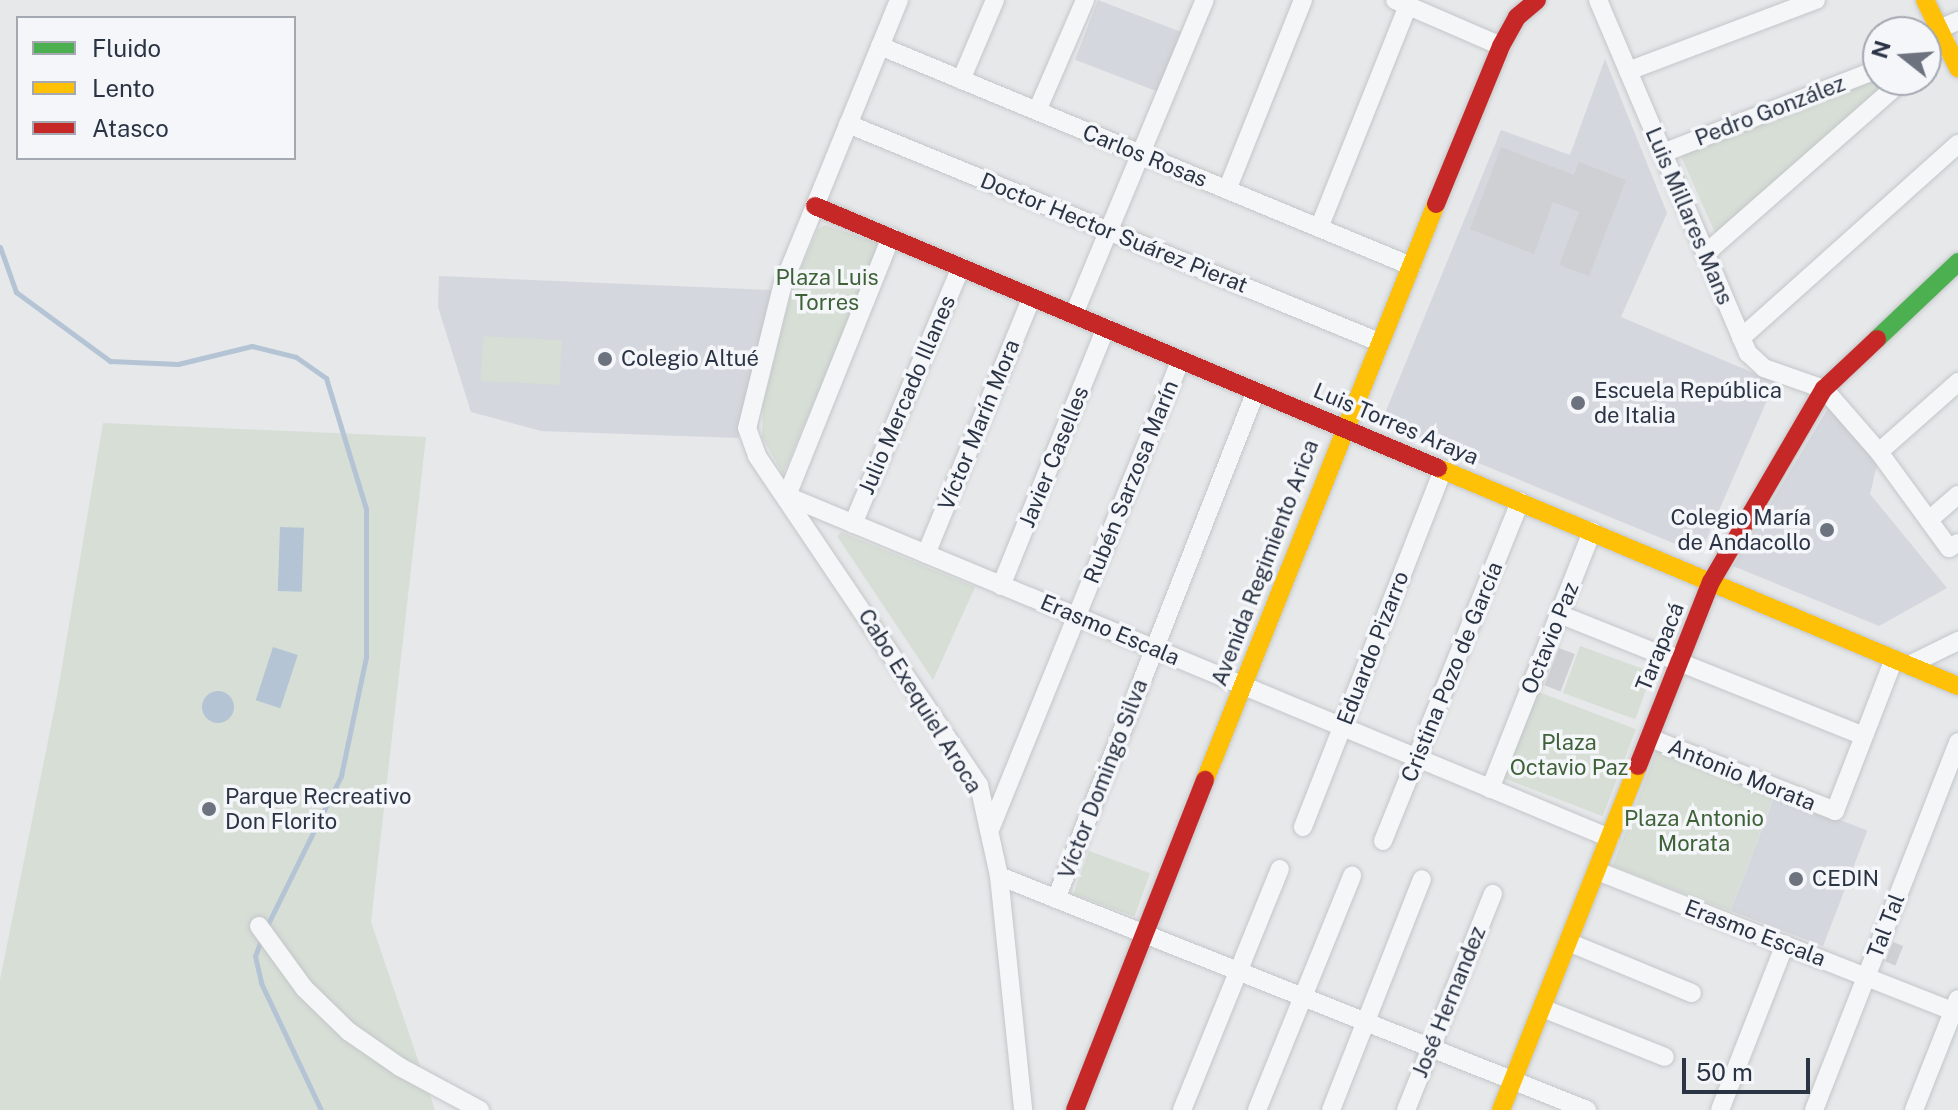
<!DOCTYPE html>
<html>
<head>
<meta charset="utf-8">
<style>
	body { margin:0 }
	#map { position:relative; width:1958px; height:1110px; overflow:hidden; background:#e6e8ea; font-family:"Public Sans",sans-serif }
	div>[style] { position:absolute }
	.built>* { inset:0; background:#d4d7dd; transform-origin:0 0 }
	.green>* { inset:0; background:#d6ded6; transform-origin:0 0 }
	.water>* { inset:0; background:#b4c4d5; transform-origin:0 0 }
	.round { border-radius:50% }
	.stream>* { height:5px; margin:-2.5px; padding:0 2.5px; transform-origin:2.5px; border-radius:2.5px; background:#b4c4d5 }
	.building>* { inset:0; background:#ced0d3; transform-origin:0 0 }
	.roads { filter:drop-shadow(0 0 2px #c4c6c8) drop-shadow(0 0 2px #c4c6c8) }
	.street>* { height:18px; margin:-9px; padding:0 9px; transform-origin:9px; border-radius:9px; background:#f5f6f7 }
	.fast>* { height:18px; margin:-9px; padding:0 9px; transform-origin:9px; border-radius:9px; background:#4caf50 }
	.slow>* { height:18px; margin:-9px; padding:0 9px; transform-origin:9px; border-radius:9px; background:#ffc107 }
	.jam>* { height:18px; margin:-9px; padding:0 9px; transform-origin:9px; border-radius:9px; background:#c62828 }
	.dots>* { width:22px; height:22px; translate:-50% -50%; box-sizing:border-box; border:4px solid #f4f6f9; border-radius:50% }
	span { translate:-50% -50%; white-space:nowrap; text-align:center; line-height:1.15; -webkit-text-stroke:7px #f4f6f9; paint-order:stroke }
	.street-label { font-size:22px; color:#2b3445 }
	.park-label { font-size:22px; color:#3f6138 }
	.poi-label { font-size:22px; color:#2b3445 }
	.left { translate:0 -50%; text-align:left }
	.right { translate:-100% -50%; text-align:right }
	.legend { position:absolute; left:16px; top:16px; width:280px; height:144px; box-sizing:border-box; background:#f4f6f9; border:2px solid #a4a8b1; margin:0; padding:10px 14px; list-style:none; font-size:24px; color:#2b3445 }
	.legend li { display:flex; align-items:center; gap:16px; height:40px }
	.legend b { width:40px; border:2px solid #a4a8b1 }
	.north { position:absolute; left:1862px; top:16px; width:80px; height:80px; box-sizing:border-box; background:#f4f6f9; border:2px solid #a4a8b1; border-radius:50%; rotate:287deg; font-size:22px; font-weight:700; line-height:32px; text-align:center; color:#2b3445 }
	.north::after { content:''; display:block; margin:auto; width:28px; height:36px; background:#6c737f; clip-path:polygon(50% 0,100% 100%,50% 72%,0 100%) }
	.scale { position:absolute; left:1682px; top:1058px; width:128px; height:36px; box-sizing:border-box; border:4px solid #2b3445; border-top:0; padding-left:10px; font-size:24px; line-height:28px; white-space:nowrap; color:#2b3445; -webkit-text-stroke:6px #f4f6f9; paint-order:stroke }
</style>
</head>
<body>
<div id="map">
	<div class="built">
		<div style="left:1098px;top:0;width:89px;height:64px;rotate:21deg"></div>
		<div style="clip-path:polygon(1605px 59px,1667px 213px,1621px 317px,1775px 382px,1700px 554px,1381px 423px,1501px 130px,1570px 155px)"></div>
		<div style="clip-path:polygon(439px 276px,771px 290px,738px 438px,541px 431px,471px 412px,438px 307px)"></div>
		<div style="clip-path:polygon(1830px 405px,1878px 461px,1870px 494px,1947px 588px,1879px 626px,1733px 566px)"></div>
		<div style="left:1775px;top:795px;width:99px;height:124px;rotate:21deg"></div>
	</div>
	<div class="green">
		<div style="clip-path:polygon(1878px 74px,1878px 80px,1893px 80px,1716px 235px,1680px 154px)"></div>
		<div style="clip-path:polygon(825px 225px,882px 244px,783px 474px,762px 437px,763px 404px,792px 288px,818px 229px)"></div>
		<div style="left:483px;top:336px;width:79px;height:45px;rotate:3deg"></div>
		<div style="clip-path:polygon(103px 423px,426px 437px,371px 922px,435px 1110px,0 1110px,0 980px,57px 696px)"></div>
		<div style="clip-path:polygon(841px 532px,975px 587px,933px 680px,837px 536px)"></div>
		<div style="left:1580px;top:646px;width:77px;height:50px;rotate:20deg"></div>
		<div style="left:1536px;top:691px;width:107px;height:93px;rotate:21deg"></div>
		<div style="left:1657px;top:750px;width:126px;height:124px;rotate:21deg"></div>
		<div style="left:1089px;top:851px;width:65px;height:46px;rotate:20deg"></div>
	</div>
	<div class="water">
		<div style="left:280px;top:527px;width:24px;height:64px;rotate:2deg"></div>
		<div style="left:273px;top:647px;width:26px;height:56px;rotate:18deg"></div>
		<div class="round" style="left:202px;top:691px;width:32px;height:32px"></div>
	</div>
	<div class="stream">
		<div style="left:0;top:247px;width:48px;rotate:70.4deg"></div>
		<div style="left:16px;top:292px;width:117px;rotate:36.3deg"></div>
		<div style="left:110px;top:361px;width:68px;rotate:2.5deg"></div>
		<div style="left:178px;top:364px;width:76px;rotate:-13.7deg"></div>
		<div style="left:252px;top:346px;width:45px;rotate:14deg"></div>
		<div style="left:296px;top:357px;width:37px;rotate:35deg"></div>
		<div style="left:326px;top:378px;width:137px;rotate:73deg"></div>
		<div style="left:366px;top:509px;width:148px;rotate:90deg"></div>
		<div style="left:366px;top:657px;width:122px;rotate:101.9deg"></div>
		<div style="left:341px;top:776px;width:169px;rotate:116.3deg"></div>
		<div style="left:262px;top:937px;width:20px;rotate:110deg"></div>
		<div style="left:255px;top:956px;width:28px;rotate:77deg"></div>
		<div style="left:261px;top:983px;width:140px;rotate:64.7deg"></div>
	</div>
	<div class="building">
		<div style="clip-path:polygon(1501px 147px,1574px 175px,1579px 162px,1626px 180px,1589px 276px,1559px 265px,1579px 212px,1553px 202px,1534px 254px,1470px 229px)"></div>
		<div style="left:1559px;top:648px;width:17px;height:40px;rotate:21deg"></div>
		<div style="left:1893px;top:942px;width:11px;height:21px;rotate:22deg"></div>
	</div>
	<div class="roads">
		<div class="street">
			<div style="left:899px;top:0;width:310px;rotate:112.2deg"></div>
			<div style="left:782px;top:287px;width:145px;rotate:103.9deg"></div>
			<div style="left:747px;top:428px;width:30px;rotate:70deg"></div>
			<div style="left:757px;top:456px;width:397px;rotate:56deg"></div>
			<div style="left:979px;top:785px;width:93px;rotate:77.6deg"></div>
			<div style="left:999px;top:876px;width:235px;rotate:84.1deg"></div>
			<div style="left:1395px;top:0;width:116px;rotate:23.5deg"></div>
			<div style="left:1598px;top:0;width:384px;rotate:67deg"></div>
			<div style="left:1748px;top:353px;width:22px;rotate:43deg"></div>
			<div style="left:1764px;top:368px;width:64px;rotate:19.3deg"></div>
			<div style="left:1824px;top:389px;width:84px;rotate:48.9deg"></div>
			<div style="left:1879px;top:452px;width:119px;rotate:53.9deg"></div>
			<div style="left:1949px;top:548px;width:10px;rotate:-29deg"></div>
			<div style="left:1939px;top:29px;width:21px;rotate:-23deg"></div>
			<div style="left:880px;top:46px;width:575px;rotate:22.5deg"></div>
			<div style="left:1926px;top:60px;width:27px;rotate:-42deg"></div>
			<div style="left:1628px;top:71px;width:201px;rotate:-20.7deg"></div>
			<div style="left:961px;top:80px;width:87px;rotate:-67deg"></div>
			<div style="left:1037px;top:111px;width:121px;rotate:-66.6deg"></div>
			<div style="left:848px;top:124px;width:574px;rotate:22.32deg"></div>
			<div style="left:1663px;top:153px;width:231px;rotate:-21.3deg"></div>
			<div style="left:1227px;top:190px;width:205px;rotate:-68.2deg"></div>
			<div style="left:1319px;top:228px;width:240px;rotate:-68.2deg"></div>
			<div style="left:891px;top:237px;width:279px;rotate:111.9deg"></div>
			<div style="left:787px;top:496px;width:891px;rotate:22.57deg"></div>
			<div style="left:1705px;top:254px;width:264px;rotate:-41.3deg"></div>
			<div style="left:1074px;top:314px;width:340px;rotate:-67.4deg"></div>
			<div style="left:1741px;top:338px;width:291px;rotate:-41.8deg"></div>
			<div style="left:1879px;top:452px;width:106px;rotate:-41.5deg"></div>
			<div style="left:1929px;top:520px;width:38px;rotate:-41deg"></div>
			<div style="left:853px;top:524px;width:279px;rotate:-67.2deg"></div>
			<div style="left:926px;top:554px;width:278px;rotate:-67.6deg"></div>
			<div style="left:1001px;top:586px;width:279px;rotate:-67.9deg"></div>
			<div style="left:1559px;top:614px;width:328px;rotate:21.8deg"></div>
			<div style="left:1909px;top:665px;width:55px;rotate:-26.1deg"></div>
			<div style="left:1650px;top:738px;width:199px;rotate:21.5deg"></div>
			<div style="left:1835px;top:811px;width:163px;rotate:-68.8deg"></div>
			<div style="left:1490px;top:789px;width:277px;rotate:-68.4deg"></div>
			<div style="left:991px;top:827px;width:505px;rotate:-67.9deg"></div>
			<div style="left:1303px;top:827px;width:384px;rotate:-68.6deg"></div>
			<div style="left:1383px;top:841px;width:366px;rotate:-68deg"></div>
			<div style="left:1597px;top:871px;width:388px;rotate:21.5deg"></div>
			<div style="left:999px;top:876px;width:633px;rotate:21.7deg"></div>
			<div style="left:1056px;top:899px;width:546px;rotate:-68.51deg"></div>
			<div style="left:259px;top:926px;width:77px;rotate:54deg"></div>
			<div style="left:304px;top:988px;width:62px;rotate:44.3deg"></div>
			<div style="left:348px;top:1031px;width:63px;rotate:34.7deg"></div>
			<div style="left:400px;top:1067px;width:91px;rotate:28.3deg"></div>
			<div style="left:1568px;top:942px;width:134px;rotate:22.4deg"></div>
			<div style="left:1542px;top:1008px;width:132px;rotate:21.7deg"></div>
			<div style="left:1182px;top:1110px;width:260px;rotate:-67.9deg"></div>
			<div style="left:1257px;top:1110px;width:253px;rotate:-67.9deg"></div>
			<div style="left:1331px;top:1110px;width:248px;rotate:-68.5deg"></div>
			<div style="left:1406px;top:1110px;width:233px;rotate:-68.1deg"></div>
			<div style="left:1720px;top:1110px;width:178px;rotate:-68.6deg"></div>
			<div style="left:1814px;top:1110px;width:395px;rotate:-68.6deg"></div>
			<div style="left:1914px;top:1110px;width:119px;rotate:-68.4deg"></div>
		</div>
		<div class="fast">
			<div style="left:1877px;top:339px;width:112px;rotate:-43.5deg"></div>
		</div>
		<div class="slow">
			<div style="left:1925px;top:0;width:76px;rotate:64.1deg"></div>
			<div style="left:1438px;top:468px;width:564px;rotate:22.74deg"></div>
			<div style="left:1205px;top:780px;width:621px;rotate:-68.15deg"></div>
			<div style="left:1501px;top:1110px;width:370px;rotate:-68.3deg"></div>
		</div>
		<div class="jam">
			<div style="left:1436px;top:204px;width:171px;rotate:-67.6deg"></div>
			<div style="left:1501px;top:46px;width:33px;rotate:-61deg"></div>
			<div style="left:1517px;top:17px;width:26px;rotate:-40deg"></div>
			<div style="left:815px;top:206px;width:676px;rotate:22.81deg"></div>
			<div style="left:1638px;top:766px;width:198px;rotate:-68.4deg"></div>
			<div style="left:1711px;top:582px;width:224px;rotate:-59.7deg"></div>
			<div style="left:1824px;top:389px;width:73px;rotate:-43.3deg"></div>
			<div style="left:1075px;top:1110px;width:355px;rotate:-68.5deg"></div>
		</div>
	</div>
	<div class="dots">
		<div style="left:605px;top:359px;background:#6c737f"></div>
		<div style="left:1578px;top:403px;background:#6c737f"></div>
		<div style="left:1827px;top:530px;background:#6c737f"></div>
		<div style="left:209px;top:809px;background:#6c737f"></div>
		<div style="left:1796px;top:879px;background:#6c737f"></div>
	</div>
	<div class="street-label">
		<span style="left:1770px;top:111px;rotate:-21deg">Pedro González</span>
		<span style="left:1145px;top:156px;rotate:22deg">Carlos Rosas</span>
		<span style="left:1689px;top:216px;rotate:67deg">Luis Millares Mans</span>
		<span style="left:1114px;top:233px;rotate:22deg">Doctor Hector Suárez Pierat</span>
		<span style="left:907px;top:395px;rotate:-67deg">Julio Mercado Illanes</span>
		<span style="left:1396px;top:424px;rotate:23deg">Luis Torres Araya</span>
		<span style="left:979px;top:425px;rotate:-68deg">Víctor Marín Mora</span>
		<span style="left:1054px;top:457px;rotate:-68deg">Javier Caselles</span>
		<span style="left:1131px;top:482px;rotate:-68deg">Rubén Sarzosa Marín</span>
		<span style="left:1265px;top:563px;rotate:-69deg">Avenida Regimiento Arica</span>
		<span style="left:1110px;top:630px;rotate:23deg">Erasmo Escala</span>
		<span style="left:1550px;top:638px;rotate:-68deg">Octavio Paz</span>
		<span style="left:1660px;top:647px;rotate:-68deg">Tarapacá</span>
		<span style="left:1373px;top:648px;rotate:-69deg">Eduardo Pizarro</span>
		<span style="left:1452px;top:672px;rotate:-68deg">Cristina Pozo de García</span>
		<span style="left:920px;top:701px;rotate:58deg">Cabo Exequiel Aroca</span>
		<span style="left:1742px;top:775px;rotate:22deg">Antonio Morata</span>
		<span style="left:1103px;top:779px;rotate:-69deg">Víctor Domingo Silva</span>
		<span style="left:1886px;top:926px;rotate:-69deg">Tal Tal</span>
		<span style="left:1755px;top:933px;rotate:21deg">Erasmo Escala</span>
		<span style="left:1449px;top:1002px;rotate:-68deg">José Hernandez</span>
	</div>
	<div class="park-label">
		<span style="left:827px;top:290px">Plaza Luis<br>Torres</span>
		<span style="left:1569px;top:755px">Plaza<br>Octavio Paz</span>
		<span style="left:1694px;top:831px">Plaza Antonio<br>Morata</span>
	</div>
	<div class="poi-label">
		<span class="left" style="left:621px;top:359px">Colegio Altué</span>
		<span class="left" style="left:1594px;top:403px">Escuela República<br>de Italia</span>
		<span class="right" style="left:1811px;top:530px">Colegio María<br>de Andacollo</span>
		<span class="left" style="left:225px;top:809px">Parque Recreativo<br>Don Florito</span>
		<span class="left" style="left:1812px;top:879px">CEDIN</span>
	</div>
	<ul class="legend">
	<li><b style="height:10px;background:#4caf50"></b>Fluido</li>
	<li><b style="height:10px;background:#ffc107"></b>Lento</li>
	<li><b style="height:10px;background:#c62828"></b>Atasco</li>
	</ul>
	<div class="north">N</div>
	<div class="scale">50 m</div>
</div>
</body>
</html>
